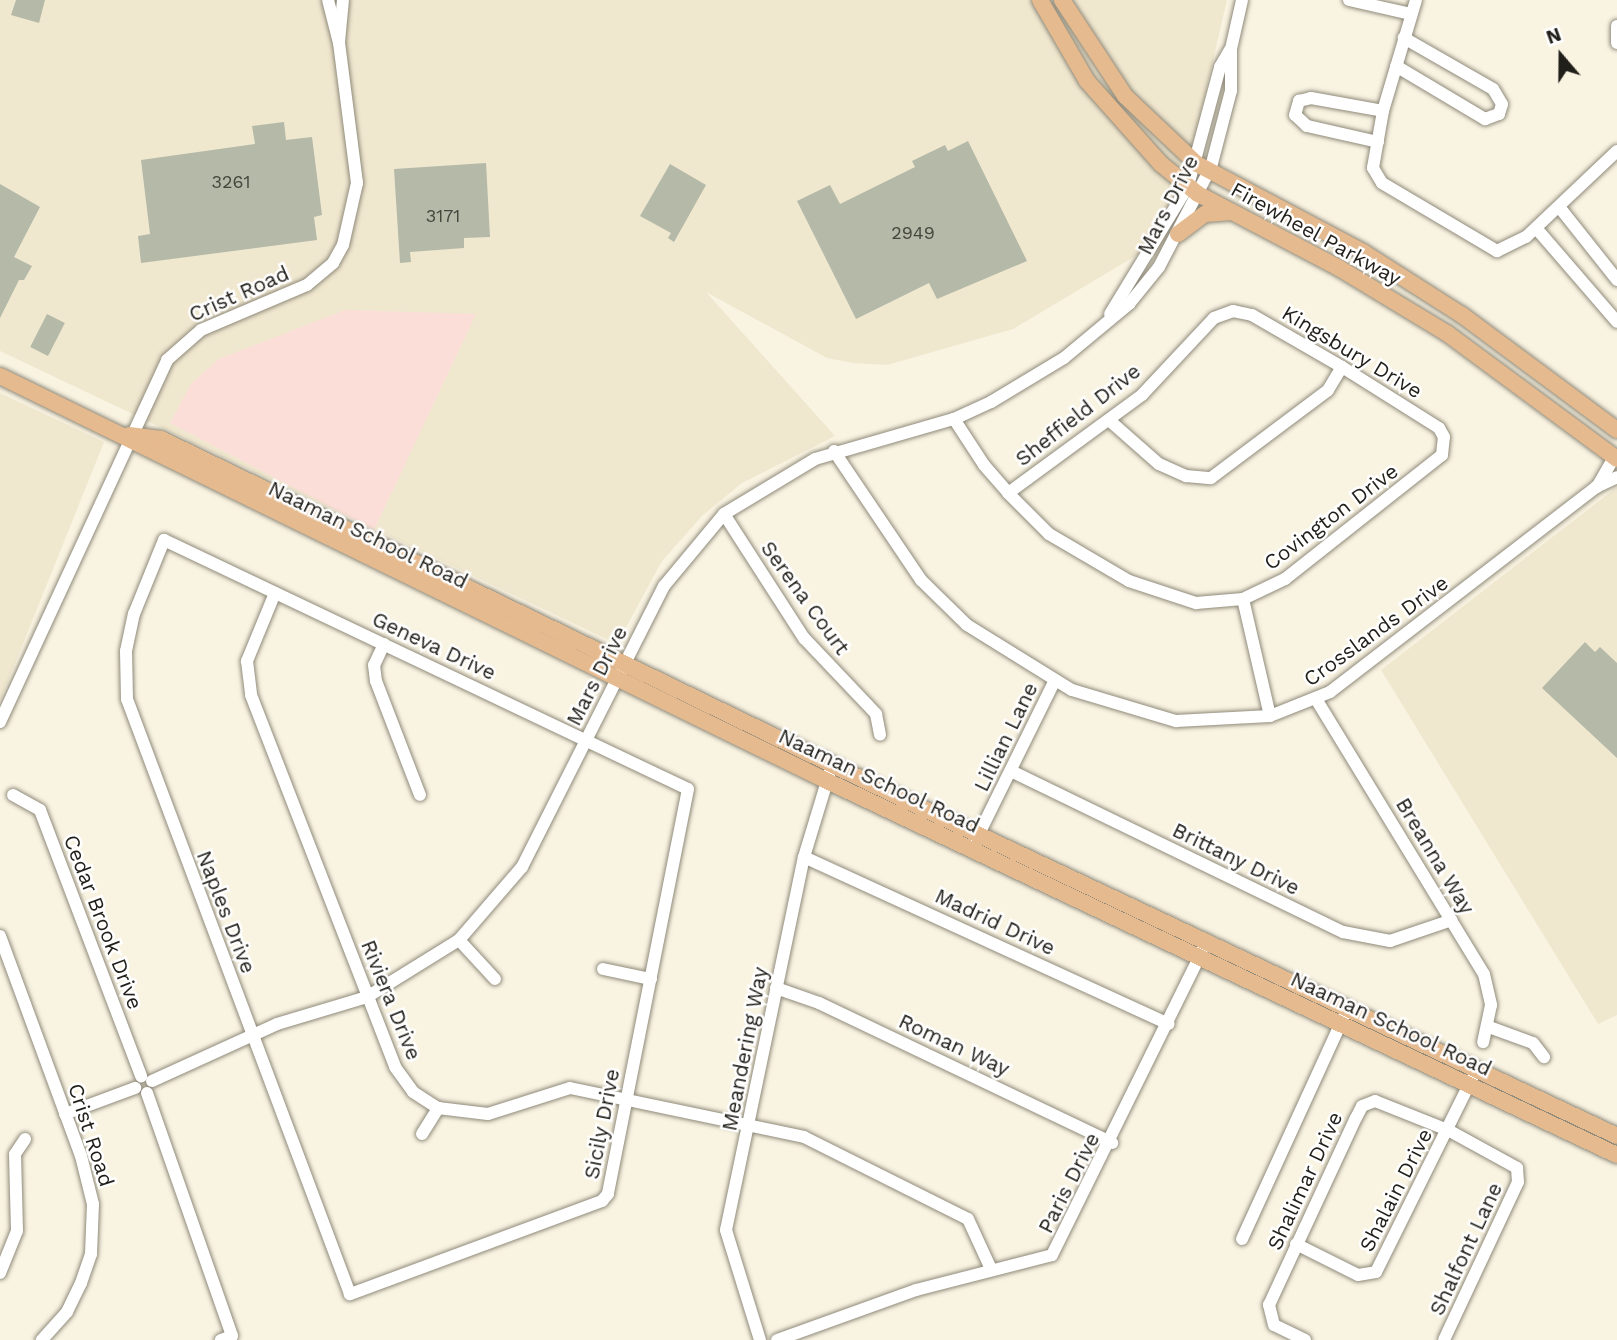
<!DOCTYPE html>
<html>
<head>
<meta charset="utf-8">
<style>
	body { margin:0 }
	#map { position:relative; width:1617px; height:1340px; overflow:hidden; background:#f9f3e2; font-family:"Work Sans",sans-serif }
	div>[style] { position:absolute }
	.built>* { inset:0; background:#f0e7cf }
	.green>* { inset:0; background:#fbded7 }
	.building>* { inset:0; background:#b4b9a8; transform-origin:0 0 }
	.roads { filter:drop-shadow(0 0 2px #8f8a7a) drop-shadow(0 0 2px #8f8a7a) }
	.minor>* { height:12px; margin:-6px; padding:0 6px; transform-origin:6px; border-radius:6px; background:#fff }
	.major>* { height:16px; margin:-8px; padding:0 8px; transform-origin:8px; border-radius:8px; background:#e6ba8f }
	span { translate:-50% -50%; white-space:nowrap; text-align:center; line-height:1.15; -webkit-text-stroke:5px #fff; paint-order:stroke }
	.number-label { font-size:18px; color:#46463d }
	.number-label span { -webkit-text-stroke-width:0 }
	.street-label { font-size:21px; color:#211f19 }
	.north { position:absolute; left:1526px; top:21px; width:70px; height:70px; -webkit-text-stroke:5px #fff; paint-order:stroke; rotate:340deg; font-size:19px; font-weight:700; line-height:28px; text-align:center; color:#211f19 }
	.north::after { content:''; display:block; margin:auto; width:24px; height:32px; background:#211f19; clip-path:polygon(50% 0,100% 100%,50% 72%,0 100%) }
</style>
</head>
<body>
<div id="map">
	<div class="built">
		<div style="clip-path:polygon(0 0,1227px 0,1196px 133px,1152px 246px,1013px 329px,887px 365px,853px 363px,827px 358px,706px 292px,835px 436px,742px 483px,702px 516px,662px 561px,617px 644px,0 351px)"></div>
		<div style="clip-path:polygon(0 393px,104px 442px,0 701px)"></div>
		<div style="clip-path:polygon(1617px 487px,1617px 1015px,1598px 1024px,1381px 670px)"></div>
	</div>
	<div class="green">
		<div style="clip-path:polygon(345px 310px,476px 314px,374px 530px,170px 423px,191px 384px,219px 359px)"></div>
	</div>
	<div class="building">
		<div style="clip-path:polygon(16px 0,45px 0,39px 23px,11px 15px)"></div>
		<div style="clip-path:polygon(284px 122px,286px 140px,312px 137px,322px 215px,314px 217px,317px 240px,141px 263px,138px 236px,150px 234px,141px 160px,255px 144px,252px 126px)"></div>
		<div style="clip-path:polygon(968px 141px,1027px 261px,937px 299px,929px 283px,856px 319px,797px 201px,830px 185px,840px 204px,915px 167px,912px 161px,945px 145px,948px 151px)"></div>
		<div style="clip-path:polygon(486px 163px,490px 237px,464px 238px,464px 248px,410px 252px,411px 262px,400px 263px,394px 169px)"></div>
		<div style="clip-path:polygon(670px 164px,706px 185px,674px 242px,668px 238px,671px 233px,640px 216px)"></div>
		<div style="clip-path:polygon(0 184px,40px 207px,14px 257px,32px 266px,24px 280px,19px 280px,0 318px)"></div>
		<div style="left:47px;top:314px;width:20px;height:37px;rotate:27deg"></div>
		<div style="clip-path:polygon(1585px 642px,1595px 652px,1600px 647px,1617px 663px,1617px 758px,1542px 688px)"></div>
	</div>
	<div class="roads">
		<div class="minor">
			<div style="left:1349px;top:0;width:64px;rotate:12.7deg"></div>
			<div style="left:1416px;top:0;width:116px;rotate:106.6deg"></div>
			<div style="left:1383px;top:111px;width:58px;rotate:100deg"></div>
			<div style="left:1373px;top:168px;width:17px;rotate:59deg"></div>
			<div style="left:1382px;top:183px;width:134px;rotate:30.6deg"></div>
			<div style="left:1497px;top:251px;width:32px;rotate:-26deg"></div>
			<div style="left:1526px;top:237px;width:125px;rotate:-43.4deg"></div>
			<div style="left:1617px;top:26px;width:17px;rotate:90deg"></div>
			<div style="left:339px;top:42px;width:42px;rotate:-84.6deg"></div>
			<div style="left:1396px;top:66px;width:104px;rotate:30.8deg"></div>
			<div style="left:1485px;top:119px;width:15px;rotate:-20deg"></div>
			<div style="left:1499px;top:114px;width:10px;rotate:-73deg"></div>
			<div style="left:1502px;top:104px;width:17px;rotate:-121deg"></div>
			<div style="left:1493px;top:89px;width:103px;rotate:-150.2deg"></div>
			<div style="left:1378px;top:142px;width:73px;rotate:-167.3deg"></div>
			<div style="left:1307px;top:126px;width:16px;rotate:-137deg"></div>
			<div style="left:1295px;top:115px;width:15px;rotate:-74deg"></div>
			<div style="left:1299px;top:101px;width:12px;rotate:-14deg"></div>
			<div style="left:1311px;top:98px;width:73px;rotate:10.2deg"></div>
			<div style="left:1560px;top:208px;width:92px;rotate:51.6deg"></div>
			<div style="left:1536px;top:228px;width:124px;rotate:49.2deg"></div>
			<div style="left:1110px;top:314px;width:150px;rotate:-58.6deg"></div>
			<div style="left:1188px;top:186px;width:123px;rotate:-74.9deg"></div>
			<div style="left:1220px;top:67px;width:20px;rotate:-60deg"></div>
			<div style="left:954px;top:419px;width:55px;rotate:56.9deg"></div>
			<div style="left:984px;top:465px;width:37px;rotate:49deg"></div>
			<div style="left:1008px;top:493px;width:58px;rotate:45deg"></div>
			<div style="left:1049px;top:534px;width:93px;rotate:30.4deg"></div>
			<div style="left:1129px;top:581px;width:71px;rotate:18.2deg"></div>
			<div style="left:1196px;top:603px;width:47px;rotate:-4.9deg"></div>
			<div style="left:1243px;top:599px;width:47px;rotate:-25.5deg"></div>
			<div style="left:1285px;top:579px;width:200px;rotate:-38.3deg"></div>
			<div style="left:1442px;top:455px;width:18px;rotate:-84deg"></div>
			<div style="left:1444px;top:437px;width:10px;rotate:-119deg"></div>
			<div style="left:1439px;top:428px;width:115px;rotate:-147.8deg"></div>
			<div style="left:1342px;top:367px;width:104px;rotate:-150deg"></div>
			<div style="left:1252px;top:315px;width:19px;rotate:-168deg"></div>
			<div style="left:1233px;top:311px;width:20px;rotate:160deg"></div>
			<div style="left:1214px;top:318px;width:105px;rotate:133.1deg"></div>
			<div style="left:1142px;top:395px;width:166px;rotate:143.8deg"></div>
			<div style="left:1110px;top:421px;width:65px;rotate:41.3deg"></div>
			<div style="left:1159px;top:464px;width:30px;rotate:24deg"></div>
			<div style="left:1186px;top:476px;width:25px;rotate:5deg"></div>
			<div style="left:1211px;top:478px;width:146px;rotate:-36.9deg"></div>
			<div style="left:1328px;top:390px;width:27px;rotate:-59deg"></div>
			<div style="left:834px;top:451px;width:156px;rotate:56deg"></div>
			<div style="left:921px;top:580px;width:64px;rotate:44.4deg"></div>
			<div style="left:967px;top:625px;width:123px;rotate:31.8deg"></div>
			<div style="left:1072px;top:690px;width:109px;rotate:16.6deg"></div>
			<div style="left:1176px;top:721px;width:94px;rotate:-3deg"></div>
			<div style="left:1270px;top:716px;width:65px;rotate:-21.8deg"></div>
			<div style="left:1330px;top:692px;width:336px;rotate:-37.6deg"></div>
			<div style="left:1596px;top:487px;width:23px;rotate:-25deg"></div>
			<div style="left:1597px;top:487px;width:34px;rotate:-60deg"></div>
			<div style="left:724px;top:514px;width:148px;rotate:57.2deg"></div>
			<div style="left:804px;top:638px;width:105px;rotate:46.5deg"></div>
			<div style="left:876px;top:714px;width:21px;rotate:79deg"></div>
			<div style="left:164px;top:540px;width:580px;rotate:25.42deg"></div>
			<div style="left:688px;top:789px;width:413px;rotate:101.2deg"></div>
			<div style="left:608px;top:1194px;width:9px;rotate:131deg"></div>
			<div style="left:602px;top:1201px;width:269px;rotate:159.7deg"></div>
			<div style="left:350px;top:1294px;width:635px;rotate:-110.55deg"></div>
			<div style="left:127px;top:699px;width:48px;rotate:-91.2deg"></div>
			<div style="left:126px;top:651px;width:38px;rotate:-78deg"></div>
			<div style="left:134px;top:614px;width:80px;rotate:-67.9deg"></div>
			<div style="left:275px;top:593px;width:74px;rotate:112.4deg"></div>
			<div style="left:247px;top:661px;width:34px;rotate:83deg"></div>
			<div style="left:251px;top:695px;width:399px;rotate:68.8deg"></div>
			<div style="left:395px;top:1067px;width:31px;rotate:54deg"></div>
			<div style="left:413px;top:1092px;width:30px;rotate:33deg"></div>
			<div style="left:438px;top:1108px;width:50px;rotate:6.8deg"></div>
			<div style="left:488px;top:1114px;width:86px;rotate:-17.6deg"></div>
			<div style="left:570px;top:1088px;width:239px;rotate:11.8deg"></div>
			<div style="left:804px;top:1137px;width:183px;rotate:26.6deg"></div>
			<div style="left:968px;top:1219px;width:55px;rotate:65.3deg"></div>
			<div style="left:1243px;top:599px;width:120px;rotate:77deg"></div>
			<div style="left:384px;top:644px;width:23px;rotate:115deg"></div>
			<div style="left:374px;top:665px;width:16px;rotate:83deg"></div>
			<div style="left:376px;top:681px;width:122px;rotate:68.9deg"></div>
			<div style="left:1316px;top:699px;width:322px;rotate:58.6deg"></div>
			<div style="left:1484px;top:974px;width:32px;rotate:77deg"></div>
			<div style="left:1491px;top:1005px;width:38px;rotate:102deg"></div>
			<div style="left:0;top:722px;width:399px;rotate:-65.2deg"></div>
			<div style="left:167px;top:360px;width:45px;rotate:-41.4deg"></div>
			<div style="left:201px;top:330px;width:115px;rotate:-23deg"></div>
			<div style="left:307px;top:285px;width:34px;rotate:-40deg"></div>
			<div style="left:333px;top:263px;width:21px;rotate:-61deg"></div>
			<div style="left:343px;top:245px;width:64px;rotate:-77.3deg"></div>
			<div style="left:357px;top:183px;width:141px;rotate:-97.3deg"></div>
			<div style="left:339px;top:43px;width:44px;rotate:-104.3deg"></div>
			<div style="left:1011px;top:771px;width:369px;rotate:25.9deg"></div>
			<div style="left:1343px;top:932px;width:48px;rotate:10.8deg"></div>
			<div style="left:1390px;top:941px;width:65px;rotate:-18.7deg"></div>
			<div style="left:13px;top:795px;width:31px;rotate:29deg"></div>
			<div style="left:40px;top:810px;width:285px;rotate:69.2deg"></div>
			<div style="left:972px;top:848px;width:187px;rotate:-63.7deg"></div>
			<div style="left:804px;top:857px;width:401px;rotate:24.6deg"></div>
			<div style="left:0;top:936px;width:234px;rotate:69.8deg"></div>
			<div style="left:81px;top:1156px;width:49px;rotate:76deg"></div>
			<div style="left:93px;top:1204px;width:50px;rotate:92.3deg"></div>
			<div style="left:91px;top:1254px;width:31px;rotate:109deg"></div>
			<div style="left:81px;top:1283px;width:32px;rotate:116deg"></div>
			<div style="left:67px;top:1312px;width:38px;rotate:132deg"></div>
			<div style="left:459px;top:940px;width:53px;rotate:47.3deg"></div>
			<div style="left:603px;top:969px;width:49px;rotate:11.8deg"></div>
			<div style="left:776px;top:988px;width:46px;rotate:19.2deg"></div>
			<div style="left:819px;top:1003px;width:325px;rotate:25.5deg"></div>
			<div style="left:1489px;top:1027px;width:47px;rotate:20deg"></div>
			<div style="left:1533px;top:1043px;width:18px;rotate:52deg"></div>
			<div style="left:152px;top:1081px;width:137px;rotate:-24.5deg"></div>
			<div style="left:277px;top:1024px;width:94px;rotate:-16.7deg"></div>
			<div style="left:367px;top:997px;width:108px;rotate:-31.8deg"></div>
			<div style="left:459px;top:940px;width:96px;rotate:-49.2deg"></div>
			<div style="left:522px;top:867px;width:315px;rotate:-63.2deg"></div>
			<div style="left:664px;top:586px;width:94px;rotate:-50.2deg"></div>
			<div style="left:724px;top:514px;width:106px;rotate:-31.1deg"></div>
			<div style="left:815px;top:459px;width:145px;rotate:-16.1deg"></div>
			<div style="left:954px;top:419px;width:41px;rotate:-24.7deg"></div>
			<div style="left:991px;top:402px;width:85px;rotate:-31.1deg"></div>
			<div style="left:1064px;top:358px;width:85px;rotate:-39.7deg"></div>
			<div style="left:1129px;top:304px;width:48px;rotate:-51deg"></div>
			<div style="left:1159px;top:267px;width:113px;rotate:-62.5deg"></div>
			<div style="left:1211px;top:167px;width:79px;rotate:-75.3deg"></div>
			<div style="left:1231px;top:91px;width:42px;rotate:-90deg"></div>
			<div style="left:1231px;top:49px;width:50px;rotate:-77.3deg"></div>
			<div style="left:147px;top:1093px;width:257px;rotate:70.7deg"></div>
			<div style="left:232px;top:1336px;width:12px;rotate:160deg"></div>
			<div style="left:65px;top:1114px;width:75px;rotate:-20.4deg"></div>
			<div style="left:422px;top:1134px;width:31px;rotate:-58deg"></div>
			<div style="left:1242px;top:1239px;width:245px;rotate:-65.4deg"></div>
			<div style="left:1296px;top:1244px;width:69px;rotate:26.6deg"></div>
			<div style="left:1358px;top:1275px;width:18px;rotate:-9deg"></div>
			<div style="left:1376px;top:1272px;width:216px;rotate:-63.6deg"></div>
			<div style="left:0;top:1273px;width:45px;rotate:-68deg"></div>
			<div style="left:17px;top:1231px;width:77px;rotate:-91.5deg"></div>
			<div style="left:15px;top:1154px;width:18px;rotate:-56deg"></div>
			<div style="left:760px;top:1340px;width:115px;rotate:-107.2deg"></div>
			<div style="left:726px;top:1230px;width:381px;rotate:-78.2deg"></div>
			<div style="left:804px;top:857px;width:96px;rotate:-73.1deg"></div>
			<div style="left:777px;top:1340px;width:148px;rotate:-19.8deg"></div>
			<div style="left:916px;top:1290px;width:140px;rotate:-14.4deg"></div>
			<div style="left:1052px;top:1255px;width:348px;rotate:-63.7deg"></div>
			<div style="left:1305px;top:1340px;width:34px;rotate:-154deg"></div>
			<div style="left:1274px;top:1325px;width:21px;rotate:-104deg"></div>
			<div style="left:1269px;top:1305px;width:206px;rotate:-65.1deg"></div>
			<div style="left:1356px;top:1118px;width:13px;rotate:-63deg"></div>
			<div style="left:1362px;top:1106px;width:14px;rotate:-21deg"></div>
			<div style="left:1375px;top:1101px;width:79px;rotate:21.7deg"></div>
			<div style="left:1448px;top:1130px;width:79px;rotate:28.8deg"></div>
			<div style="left:1517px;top:1168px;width:14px;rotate:86deg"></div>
			<div style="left:1518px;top:1182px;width:174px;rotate:115.1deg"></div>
		</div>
		<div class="major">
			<div style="left:1040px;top:0;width:94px;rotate:59.9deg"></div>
			<div style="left:1087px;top:81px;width:111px;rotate:48.3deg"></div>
			<div style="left:1161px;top:164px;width:48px;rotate:39deg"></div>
			<div style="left:1198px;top:194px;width:159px;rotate:27.7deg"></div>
			<div style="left:1339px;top:268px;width:127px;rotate:31.2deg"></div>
			<div style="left:1448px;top:334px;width:210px;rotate:36.5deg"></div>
			<div style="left:1062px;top:0;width:115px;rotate:56.7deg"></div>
			<div style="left:1125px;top:96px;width:99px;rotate:43.4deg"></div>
			<div style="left:1197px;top:164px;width:188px;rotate:27.9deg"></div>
			<div style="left:1363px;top:252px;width:117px;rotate:32.5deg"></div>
			<div style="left:1462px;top:315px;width:193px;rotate:36.6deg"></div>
			<div style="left:1178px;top:234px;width:34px;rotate:-37deg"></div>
			<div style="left:1205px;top:214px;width:27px;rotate:-4deg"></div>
			<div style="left:0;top:376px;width:919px;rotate:26.09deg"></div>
			<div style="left:825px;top:780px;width:876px;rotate:25.34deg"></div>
			<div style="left:129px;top:435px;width:32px;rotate:7deg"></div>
			<div style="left:161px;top:439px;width:827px;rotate:25.88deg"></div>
			<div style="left:905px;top:800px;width:787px;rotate:25.26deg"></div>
		</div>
	</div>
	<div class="number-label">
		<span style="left:231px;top:182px">3261</span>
		<span style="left:443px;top:216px">3171</span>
		<span style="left:913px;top:233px">2949</span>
	</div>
	<div class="street-label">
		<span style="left:1168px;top:205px;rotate:-63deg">Mars Drive</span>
		<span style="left:1316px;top:234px;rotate:29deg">Firewheel Parkway</span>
		<span style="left:239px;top:294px;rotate:-24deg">Crist Road</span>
		<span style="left:1352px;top:352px;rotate:31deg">Kingsbury Drive</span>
		<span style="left:1078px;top:415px;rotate:-38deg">Sheffield Drive</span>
		<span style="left:1331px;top:517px;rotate:-37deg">Covington Drive</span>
		<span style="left:368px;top:535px;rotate:26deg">Naaman School Road</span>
		<span style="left:805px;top:598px;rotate:54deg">Serena Court</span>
		<span style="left:1376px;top:631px;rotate:-36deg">Crosslands Drive</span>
		<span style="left:434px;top:646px;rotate:25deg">Geneva Drive</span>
		<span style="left:597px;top:676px;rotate:-63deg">Mars Drive</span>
		<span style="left:1006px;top:737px;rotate:-64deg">Lillian Lane</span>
		<span style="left:879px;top:781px;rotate:25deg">Naaman School Road</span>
		<span style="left:1435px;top:856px;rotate:59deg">Breanna Way</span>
		<span style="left:1236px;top:859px;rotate:26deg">Brittany Drive</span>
		<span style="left:226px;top:912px;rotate:69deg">Naples Drive</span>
		<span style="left:103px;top:922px;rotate:69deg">Cedar Brook Drive</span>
		<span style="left:995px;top:922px;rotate:25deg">Madrid Drive</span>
		<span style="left:391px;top:1000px;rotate:68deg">Riviera Drive</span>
		<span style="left:1391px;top:1024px;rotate:25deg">Naaman School Road</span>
		<span style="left:954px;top:1045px;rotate:25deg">Roman Way</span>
		<span style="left:745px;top:1049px;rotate:-79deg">Meandering Way</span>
		<span style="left:602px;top:1124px;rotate:-79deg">Sicily Drive</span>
		<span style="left:91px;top:1135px;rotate:72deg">Crist Road</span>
		<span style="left:1305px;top:1181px;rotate:-65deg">Shalimar Drive</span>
		<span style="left:1069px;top:1183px;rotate:-63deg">Paris Drive</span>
		<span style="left:1396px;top:1190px;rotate:-63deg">Shalain Drive</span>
		<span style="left:1466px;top:1249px;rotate:-65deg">Shalfont Lane</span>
	</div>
	<div class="north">N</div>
</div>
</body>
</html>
